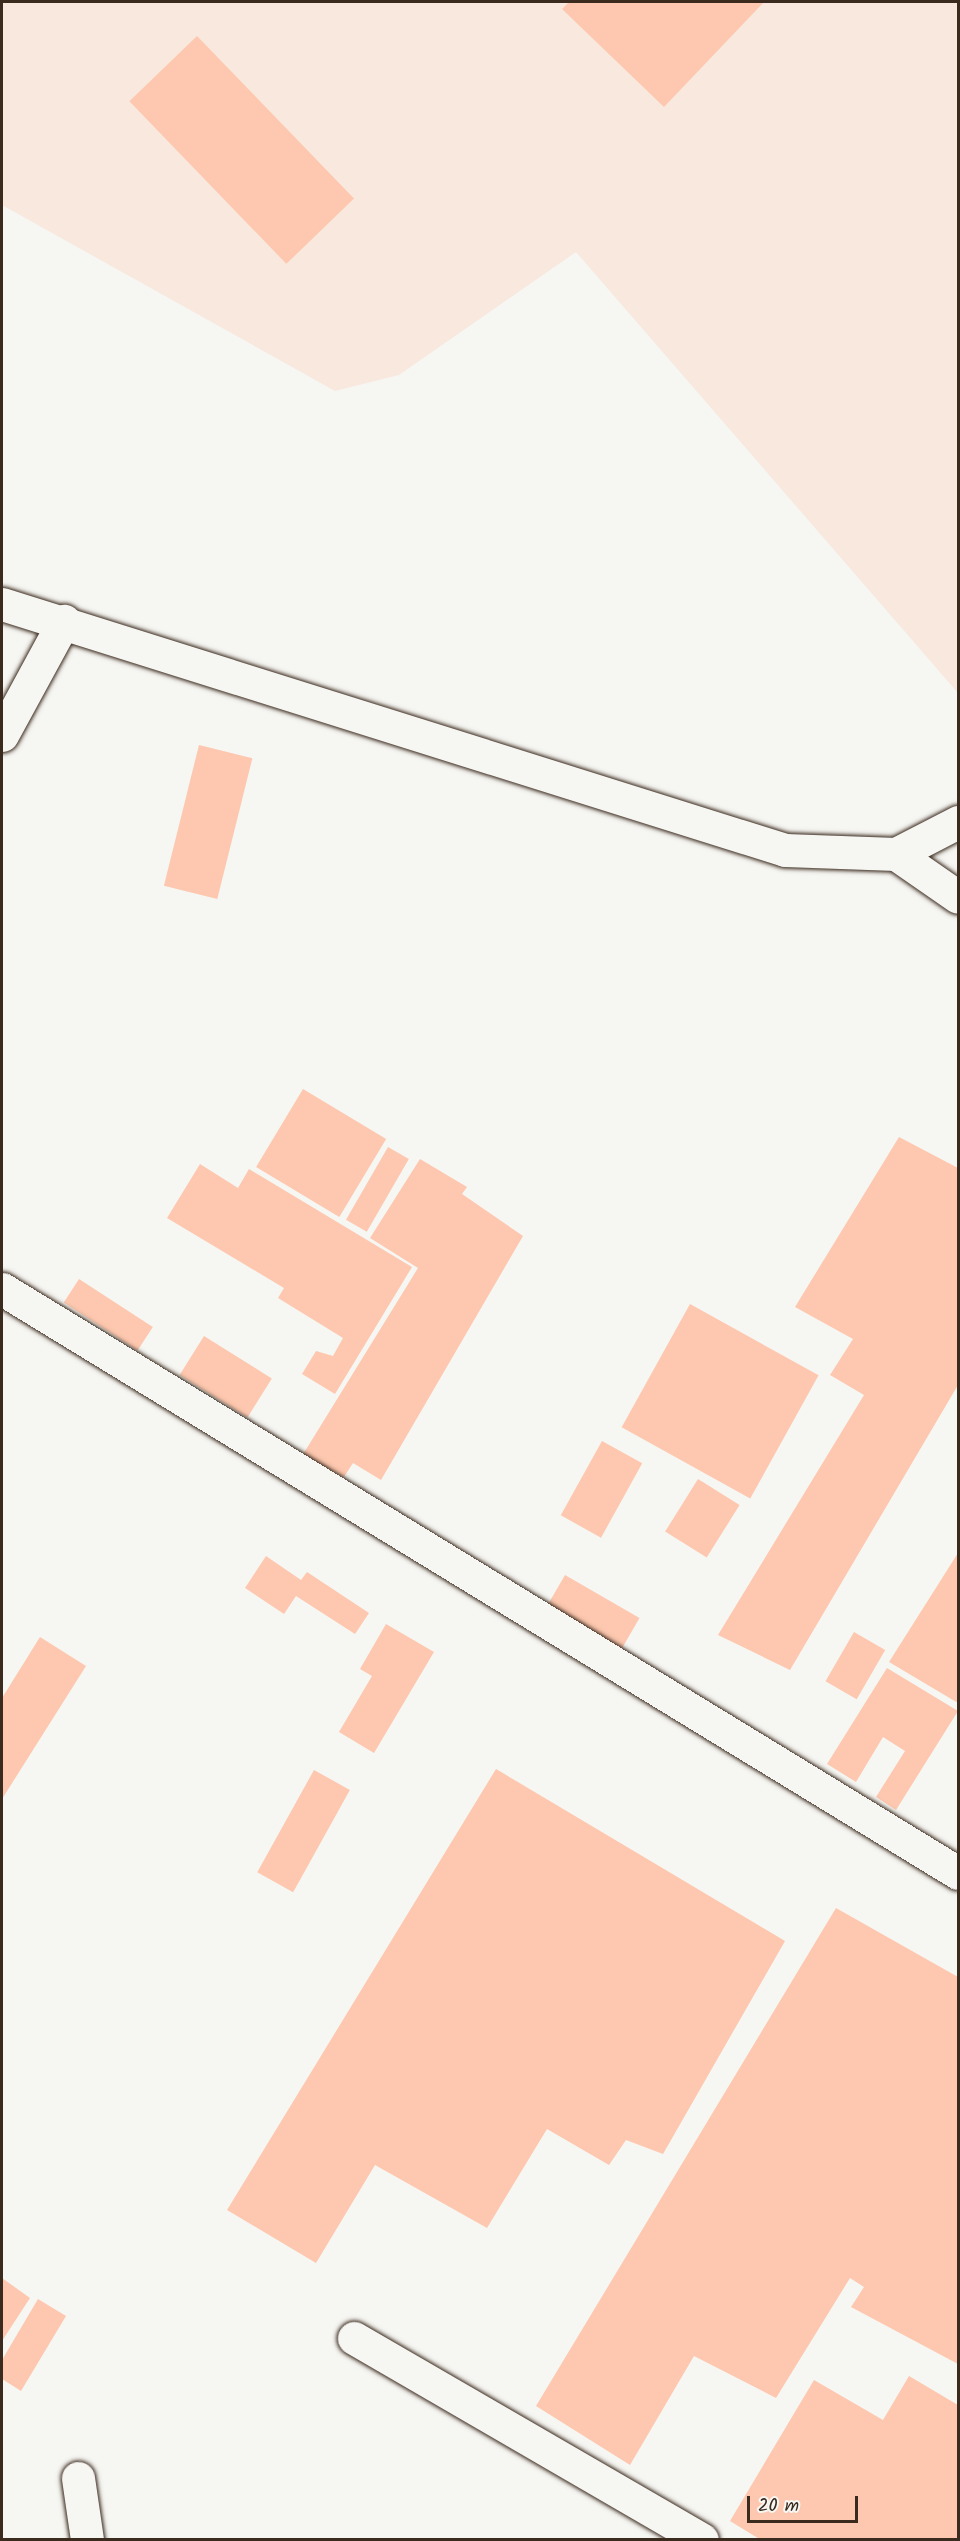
<!DOCTYPE html>
<html>
<head>
<meta charset="utf-8">
<style>
	body { margin:0 }
	#map { position:relative; width:960px; height:2541px; overflow:hidden; background:#f6f6f2; font-family:Kalam,sans-serif }
	div>[style] { position:absolute }
	.built>* { inset:0; background:#f8e8de }
	.building>* { inset:0; background:#fdc8af; transform-origin:0 0 }
	.roads { filter:drop-shadow(0 0 2px #3b2a1e) drop-shadow(0 0 2px #3b2a1e) }
	.minor>* { height:33px; margin:-16.5px; padding:0 16.5px; transform-origin:16.5px; border-radius:16.5px; background:#f6f6f2 }
	.tertiary>* { height:33px; margin:-16.5px; padding:0 16.5px; transform-origin:16.5px; border-radius:16.5px; background:#f6f6f2 }
	span { translate:-50% -50%; white-space:nowrap; text-align:center; line-height:1.15; -webkit-text-stroke:4.5px #f6f6f2; paint-order:stroke }
	.frame { position:absolute; inset:0; border:3px solid #3b2a1e; pointer-events:none }
	.scale { position:absolute; left:747px; top:2496px; width:111px; height:27px; box-sizing:border-box; border:3px solid #3b2a1e; border-top:0; padding-left:8px; font-size:18px; line-height:21px; white-space:nowrap; color:#3b2a1e; -webkit-text-stroke:4px #f6f6f2; paint-order:stroke }
</style>
</head>
<body>
<div id="map">
	<div class="built">
		<div style="clip-path:polygon(2px 2px,958px 2px,958px 693px,576px 252px,399px 375px,335px 391px,2px 205px)"></div>
	</div>
	<div class="building">
		<div style="clip-path:polygon(569px 2px,764px 2px,664px 107px,562px 9px)"></div>
		<div style="left:197px;top:36px;width:226px;height:94px;rotate:46deg"></div>
		<div style="left:199px;top:745px;width:55px;height:145px;rotate:14deg"></div>
		<div style="left:303px;top:1089px;width:97px;height:91px;rotate:31deg"></div>
		<div style="clip-path:polygon(899px 1137px,958px 1168px,958px 1385px,790px 1670px,718px 1635px,864px 1395px,830px 1375px,853px 1339px,795px 1307px)"></div>
		<div style="left:388px;top:1147px;width:24px;height:84px;rotate:30deg"></div>
		<div style="clip-path:polygon(420px 1159px,467px 1187px,462px 1194px,523px 1236px,381px 1480px,353px 1463px,344px 1477px,302px 1456px,418px 1268px,370px 1238px)"></div>
		<div style="clip-path:polygon(200px 1164px,238px 1188px,249px 1169px,412px 1267px,335px 1394px,302px 1374px,316px 1351px,333px 1356px,343px 1338px,278px 1298px,284px 1288px,167px 1218px)"></div>
		<div style="left:79px;top:1279px;width:88px;height:28px;rotate:33deg"></div>
		<div style="left:690px;top:1304px;width:147px;height:141px;rotate:29deg"></div>
		<div style="left:204px;top:1336px;width:80px;height:46px;rotate:32deg"></div>
		<div style="left:602px;top:1441px;width:46px;height:85px;rotate:29deg"></div>
		<div style="left:698px;top:1479px;width:49px;height:62px;rotate:32deg"></div>
		<div style="clip-path:polygon(958px 1553px,958px 1703px,889px 1662px)"></div>
		<div style="clip-path:polygon(266px 1556px,301px 1580px,307px 1572px,369px 1613px,355px 1634px,296px 1596px,284px 1614px,245px 1588px)"></div>
		<div style="left:565px;top:1575px;width:86px;height:39px;rotate:30deg"></div>
		<div style="clip-path:polygon(386px 1624px,434px 1652px,374px 1753px,339px 1732px,372px 1676px,360px 1669px)"></div>
		<div style="left:854px;top:1632px;width:36px;height:57px;rotate:30deg"></div>
		<div style="clip-path:polygon(40px 1637px,86px 1666px,2px 1799px,2px 1698px)"></div>
		<div style="clip-path:polygon(887px 1668px,958px 1711px,896px 1810px,876px 1797px,905px 1751px,883px 1737px,856px 1782px,827px 1764px)"></div>
		<div style="clip-path:polygon(496px 1769px,785px 1941px,663px 2154px,626px 2140px,609px 2165px,547px 2129px,487px 2228px,375px 2165px,316px 2263px,227px 2210px)"></div>
		<div style="left:314px;top:1770px;width:41px;height:117px;rotate:29deg"></div>
		<div style="clip-path:polygon(836px 1908px,958px 1977px,958px 2364px,851px 2307px,864px 2287px,850px 2278px,776px 2398px,694px 2356px,630px 2465px,536px 2406px)"></div>
		<div style="clip-path:polygon(2px 2278px,30px 2298px,2px 2341px)"></div>
		<div style="clip-path:polygon(38px 2299px,66px 2316px,21px 2391px,2px 2379px,2px 2360px)"></div>
		<div style="clip-path:polygon(909px 2376px,958px 2405px,958px 2540px,761px 2540px,730px 2521px,814px 2380px,883px 2420px)"></div>
	</div>
	<div class="roads">
		<div class="minor">
			<div style="left:2px;top:735px;width:130px;rotate:-61.5deg"></div>
			<div style="left:896px;top:854px;width:75px;rotate:34.7deg"></div>
			<div style="left:2px;top:1289px;width:1120px;rotate:31.42deg"></div>
			<div style="left:354px;top:2338px;width:402px;rotate:30.1deg"></div>
			<div style="left:78px;top:2478px;width:63px;rotate:81.7deg"></div>
		</div>
		<div class="tertiary">
			<div style="left:2px;top:604px;width:821px;rotate:17.44deg"></div>
			<div style="left:785px;top:850px;width:111px;rotate:2.1deg"></div>
			<div style="left:896px;top:854px;width:70px;rotate:-27.3deg"></div>
		</div>
	</div>
	<div class="frame"></div>
	<div class="scale">20 m</div>
</div>
</body>
</html>
